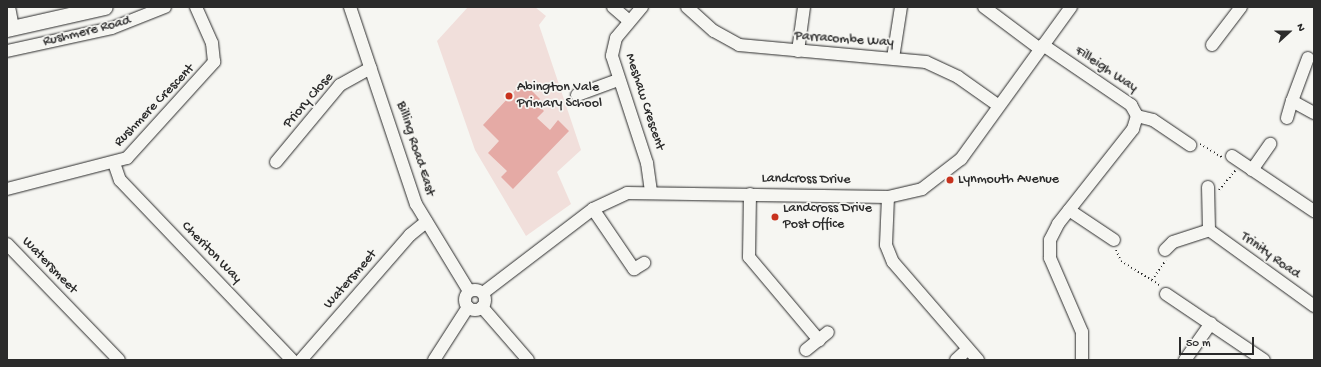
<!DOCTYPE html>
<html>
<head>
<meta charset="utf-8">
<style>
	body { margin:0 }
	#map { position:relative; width:1321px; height:367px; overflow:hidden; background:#f6f6f2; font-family:"Gochi Hand",sans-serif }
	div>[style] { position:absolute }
	.built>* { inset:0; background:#f1dfdb }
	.building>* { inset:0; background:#e5aaa5 }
	.path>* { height:2px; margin-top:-1px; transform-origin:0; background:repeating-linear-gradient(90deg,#2b2b2b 0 1px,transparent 0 4px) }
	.roads { filter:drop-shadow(0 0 1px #2b2b2b) drop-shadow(0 0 1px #2b2b2b) }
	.minor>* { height:12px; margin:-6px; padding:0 6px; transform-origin:6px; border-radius:6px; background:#f6f6f2 }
	.minor>.ring { margin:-6px; padding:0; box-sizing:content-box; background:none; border:12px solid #f6f6f2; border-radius:50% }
	.major>* { height:15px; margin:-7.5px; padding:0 7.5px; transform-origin:7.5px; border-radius:7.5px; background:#f6f6f2 }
	.dots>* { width:11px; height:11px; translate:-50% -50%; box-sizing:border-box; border:2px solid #f6f6f2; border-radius:50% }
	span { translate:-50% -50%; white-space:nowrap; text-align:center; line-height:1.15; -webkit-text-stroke:3.5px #f6f6f2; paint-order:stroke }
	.street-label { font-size:14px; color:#2b2b2b }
	.poi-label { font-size:14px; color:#2b2b2b }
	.left { translate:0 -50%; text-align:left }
	.frame { position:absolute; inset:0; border:8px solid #2b2b2b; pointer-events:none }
	.north { position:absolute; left:1269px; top:12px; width:40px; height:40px; -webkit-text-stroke:3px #f6f6f2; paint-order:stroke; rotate:69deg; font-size:11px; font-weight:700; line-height:16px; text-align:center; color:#2b2b2b }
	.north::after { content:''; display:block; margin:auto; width:14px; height:18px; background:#2b2b2b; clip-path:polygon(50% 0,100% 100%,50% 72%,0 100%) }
	.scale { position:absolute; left:1179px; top:337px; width:75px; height:18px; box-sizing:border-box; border:2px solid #2b2b2b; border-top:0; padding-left:5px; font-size:12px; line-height:14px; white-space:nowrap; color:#2b2b2b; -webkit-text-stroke:3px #f6f6f2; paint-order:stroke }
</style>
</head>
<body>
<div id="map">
	<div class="built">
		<div style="clip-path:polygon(468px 7px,535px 7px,546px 16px,539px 25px,581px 150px,557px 172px,571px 204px,526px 236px,475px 150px,437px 41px)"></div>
	</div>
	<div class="building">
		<div style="clip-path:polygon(523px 82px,540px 99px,536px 103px,544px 111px,537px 118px,550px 130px,558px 120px,569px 131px,513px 189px,501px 177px,507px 171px,488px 153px,499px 141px,483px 125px)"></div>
	</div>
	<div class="path">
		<div style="left:1200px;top:144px;width:26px;rotate:31deg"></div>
		<div style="left:1219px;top:190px;width:26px;rotate:-50deg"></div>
		<div style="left:1116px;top:250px;width:12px;rotate:66deg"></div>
		<div style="left:1121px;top:261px;width:47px;rotate:32deg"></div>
		<div style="left:1152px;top:280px;width:24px;rotate:-55deg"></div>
	</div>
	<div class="roads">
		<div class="minor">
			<div style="left:9px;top:7px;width:21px;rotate:79deg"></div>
			<div style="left:350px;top:7px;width:208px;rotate:71.5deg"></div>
			<div style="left:416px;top:204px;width:102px;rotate:58.7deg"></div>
			<div style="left:613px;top:7px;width:21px;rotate:41deg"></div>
			<div style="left:642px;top:7px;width:40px;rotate:130deg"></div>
			<div style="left:616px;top:38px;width:18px;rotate:103deg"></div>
			<div style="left:612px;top:56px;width:113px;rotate:71.9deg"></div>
			<div style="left:647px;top:163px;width:28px;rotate:82deg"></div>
			<div style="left:687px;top:7px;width:36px;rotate:42deg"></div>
			<div style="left:714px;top:31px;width:29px;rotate:29deg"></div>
			<div style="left:739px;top:45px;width:188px;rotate:5.2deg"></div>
			<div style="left:926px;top:62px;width:35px;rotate:25deg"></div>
			<div style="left:958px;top:77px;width:50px;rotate:35.3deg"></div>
			<div style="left:984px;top:7px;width:70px;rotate:36.9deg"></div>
			<div style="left:1043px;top:45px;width:107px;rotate:34.3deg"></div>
			<div style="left:1131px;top:105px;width:13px;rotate:61deg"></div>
			<div style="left:1137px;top:116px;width:16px;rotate:14deg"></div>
			<div style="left:1153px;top:120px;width:45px;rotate:34deg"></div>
			<div style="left:1212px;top:45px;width:48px;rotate:-52.7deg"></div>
			<div style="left:7px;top:51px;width:107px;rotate:-12.4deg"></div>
			<div style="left:112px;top:28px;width:57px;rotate:-21.6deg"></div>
			<div style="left:798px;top:51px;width:44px;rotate:-82.2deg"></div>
			<div style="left:893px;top:58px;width:52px;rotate:-81.1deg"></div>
			<div style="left:1308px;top:58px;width:46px;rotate:110.4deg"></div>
			<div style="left:1292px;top:101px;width:25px;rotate:29deg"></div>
			<div style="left:577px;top:95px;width:44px;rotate:-20.1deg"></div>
			<div style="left:1287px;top:118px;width:18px;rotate:-74deg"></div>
			<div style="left:1232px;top:156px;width:99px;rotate:33.9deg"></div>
			<div style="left:276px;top:162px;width:100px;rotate:-50.3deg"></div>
			<div style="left:340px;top:85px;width:35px;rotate:-29deg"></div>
			<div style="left:114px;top:163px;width:18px;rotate:71deg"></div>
			<div style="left:120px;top:180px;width:249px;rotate:46.3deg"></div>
			<div style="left:1252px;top:170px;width:32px;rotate:-55deg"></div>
			<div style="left:7px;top:189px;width:124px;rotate:-14.5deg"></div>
			<div style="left:127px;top:158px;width:130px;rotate:-47.8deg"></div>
			<div style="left:214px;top:62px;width:19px;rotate:-96deg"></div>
			<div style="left:212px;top:43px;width:39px;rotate:-114deg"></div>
			<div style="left:750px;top:194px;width:63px;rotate:90.9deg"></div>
			<div style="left:749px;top:257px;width:109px;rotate:49.9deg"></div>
			<div style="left:888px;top:197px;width:48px;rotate:92.4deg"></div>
			<div style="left:886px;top:245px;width:18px;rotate:68deg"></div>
			<div style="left:893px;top:262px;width:130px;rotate:49.1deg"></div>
			<div style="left:593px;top:209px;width:73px;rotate:55.7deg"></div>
			<div style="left:634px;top:269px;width:12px;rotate:-31deg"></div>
			<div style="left:1069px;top:210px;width:54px;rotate:33.7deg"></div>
			<div style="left:1209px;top:230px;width:130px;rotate:35.9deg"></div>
			<div style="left:7px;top:244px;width:161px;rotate:46deg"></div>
			<div style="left:1165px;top:250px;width:11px;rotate:-45deg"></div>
			<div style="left:1173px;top:242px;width:38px;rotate:-18deg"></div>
			<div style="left:1209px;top:230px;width:43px;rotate:-91.3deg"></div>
			<div class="ring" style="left:465px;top:290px;width:8px;height:8px"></div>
			<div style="left:483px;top:293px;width:138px;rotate:-37.4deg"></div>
			<div style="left:593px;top:209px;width:38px;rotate:-25deg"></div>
			<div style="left:627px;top:193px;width:261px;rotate:0.9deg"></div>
			<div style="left:888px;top:197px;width:35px;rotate:-13deg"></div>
			<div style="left:922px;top:189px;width:49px;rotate:-37.6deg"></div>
			<div style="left:961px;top:159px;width:188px;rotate:-54.1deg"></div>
			<div style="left:1166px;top:294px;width:118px;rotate:34deg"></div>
			<div style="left:482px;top:307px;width:70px;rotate:49deg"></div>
			<div style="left:806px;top:350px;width:28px;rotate:-39deg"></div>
			<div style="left:301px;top:360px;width:166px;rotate:-48.9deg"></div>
			<div style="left:410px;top:235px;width:21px;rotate:-39deg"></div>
			<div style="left:434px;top:360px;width:63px;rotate:-57.3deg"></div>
			<div style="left:956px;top:360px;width:16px;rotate:-43deg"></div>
			<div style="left:1082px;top:360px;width:28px;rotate:-90deg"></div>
			<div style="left:1082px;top:332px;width:81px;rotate:-113.4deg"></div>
			<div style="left:1050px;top:258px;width:18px;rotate:-90deg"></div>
			<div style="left:1050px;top:240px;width:18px;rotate:-63deg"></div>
			<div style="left:1058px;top:224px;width:121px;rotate:-51.7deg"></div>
			<div style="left:1133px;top:129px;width:14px;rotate:-73deg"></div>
			<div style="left:1185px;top:360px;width:45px;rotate:-54.9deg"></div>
		</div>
		<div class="major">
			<div style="left:7px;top:29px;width:100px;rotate:-12.7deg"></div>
		</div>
	</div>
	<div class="dots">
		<div style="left:509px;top:96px;background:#c8321e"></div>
		<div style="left:950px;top:180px;background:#c8321e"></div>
		<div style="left:775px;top:217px;background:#c8321e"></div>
	</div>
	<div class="street-label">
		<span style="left:87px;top:32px;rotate:-14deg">Rushmere Road</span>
		<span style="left:844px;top:40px;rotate:4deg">Parracombe Way</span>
		<span style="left:1106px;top:70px;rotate:34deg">Filleigh Way</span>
		<span style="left:309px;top:101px;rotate:-49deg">Priory Close</span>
		<span style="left:644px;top:102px;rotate:72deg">Meshaw Crescent</span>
		<span style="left:155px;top:106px;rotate:-46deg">Rushmere Crescent</span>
		<span style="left:415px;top:149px;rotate:72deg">Billing Road East</span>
		<span style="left:806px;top:180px;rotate:1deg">Landcross Drive</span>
		<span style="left:211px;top:253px;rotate:46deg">Cheriton Way</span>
		<span style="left:1270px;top:256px;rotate:36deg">Trinity Road</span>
		<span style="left:49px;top:266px;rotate:46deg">Watersmeet</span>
		<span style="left:351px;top:280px;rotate:-49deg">Watersmeet</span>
	</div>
	<div class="poi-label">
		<span class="left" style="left:517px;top:96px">Abington Vale<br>Primary School</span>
		<span class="left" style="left:958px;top:180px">Lynmouth Avenue</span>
		<span class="left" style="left:783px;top:217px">Landcross Drive<br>Post Office</span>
	</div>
	<div class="frame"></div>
	<div class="north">N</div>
	<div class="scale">50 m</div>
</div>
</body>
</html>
